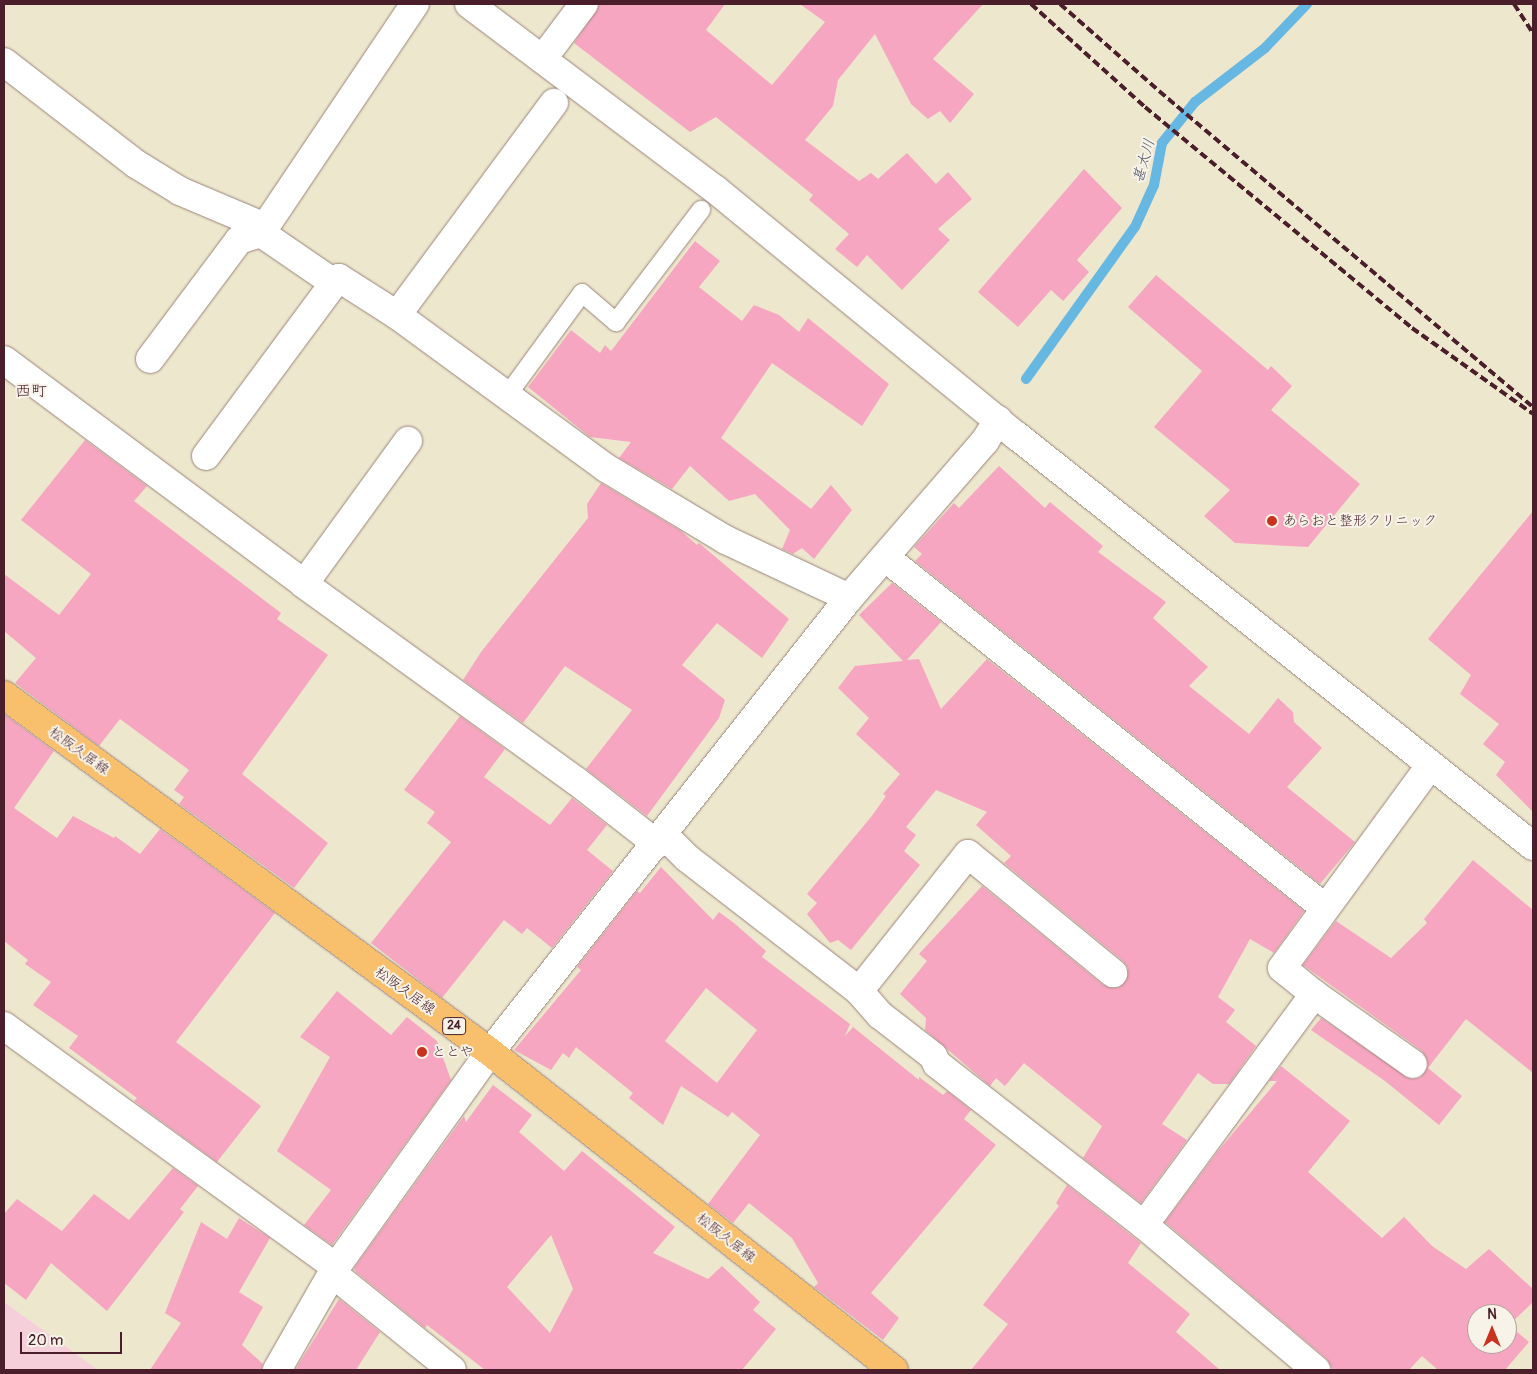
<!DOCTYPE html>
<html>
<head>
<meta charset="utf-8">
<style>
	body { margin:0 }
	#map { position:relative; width:1537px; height:1374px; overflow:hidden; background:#ede7cd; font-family:Pangolin,"Klee One",sans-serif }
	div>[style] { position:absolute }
	.built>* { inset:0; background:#f5cfd9 }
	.stream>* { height:10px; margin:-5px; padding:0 5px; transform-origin:5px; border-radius:5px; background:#66b7e1 }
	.building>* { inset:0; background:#f6a6c0 }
	.roads { filter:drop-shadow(0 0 1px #9c837c) drop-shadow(0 0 1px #9c837c) }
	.service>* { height:18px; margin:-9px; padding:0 9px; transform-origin:9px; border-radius:9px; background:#fff }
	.minor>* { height:28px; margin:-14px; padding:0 14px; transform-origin:14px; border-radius:14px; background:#fff }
	.tertiary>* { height:28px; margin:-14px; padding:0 14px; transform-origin:14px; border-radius:14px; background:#fff }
	.primary>* { height:28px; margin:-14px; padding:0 14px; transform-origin:14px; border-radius:14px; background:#f8bf6c }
	.rail>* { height:4px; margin-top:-2px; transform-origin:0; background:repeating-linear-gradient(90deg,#4a1f2b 0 8px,transparent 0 12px) }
	.dots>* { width:14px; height:14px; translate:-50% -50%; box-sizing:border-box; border:2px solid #f7f3e8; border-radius:50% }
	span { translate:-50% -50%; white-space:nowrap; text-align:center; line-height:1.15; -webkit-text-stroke:4px #f7f3e8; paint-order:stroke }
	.shield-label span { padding:1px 4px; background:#f7f3e8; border:1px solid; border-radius:4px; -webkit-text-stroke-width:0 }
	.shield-label { font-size:12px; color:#4a1f2b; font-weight:700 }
	.poi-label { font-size:14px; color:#4a1f2b }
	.left { translate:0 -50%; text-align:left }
	.street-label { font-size:14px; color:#4a1f2b }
	.water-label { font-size:15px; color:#54546b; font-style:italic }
	.quarter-label { font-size:16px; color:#4a1f2b }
	.frame { position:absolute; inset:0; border:5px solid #4a1f2b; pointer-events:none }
	.north { position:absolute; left:1467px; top:1304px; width:50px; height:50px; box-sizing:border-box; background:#f7f3e8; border:1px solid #b29e9c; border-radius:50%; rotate:0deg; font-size:14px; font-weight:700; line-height:20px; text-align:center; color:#4a1f2b }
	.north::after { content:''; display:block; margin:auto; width:18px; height:22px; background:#c8321e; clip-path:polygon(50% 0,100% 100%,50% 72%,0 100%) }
	.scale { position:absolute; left:20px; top:1332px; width:102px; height:22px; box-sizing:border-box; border:2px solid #4a1f2b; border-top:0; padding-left:6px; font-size:15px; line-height:18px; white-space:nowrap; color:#4a1f2b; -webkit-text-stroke:4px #f7f3e8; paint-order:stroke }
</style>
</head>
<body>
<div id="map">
	<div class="built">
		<div style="clip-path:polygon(4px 1302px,98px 1370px,4px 1370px)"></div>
	</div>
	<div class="stream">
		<div style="left:1026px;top:379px;width:187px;rotate:-54.4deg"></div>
		<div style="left:1135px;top:227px;width:46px;rotate:-65.7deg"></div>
		<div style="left:1154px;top:185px;width:43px;rotate:-79.2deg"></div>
		<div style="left:1162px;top:143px;width:53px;rotate:-51.2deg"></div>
		<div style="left:1195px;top:102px;width:88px;rotate:-37.6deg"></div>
		<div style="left:1265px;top:48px;width:61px;rotate:-46.3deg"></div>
	</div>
	<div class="building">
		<div style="clip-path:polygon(600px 4px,725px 4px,706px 30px,772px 85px,825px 22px,800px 4px,983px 4px,933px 59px,974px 94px,950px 123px,940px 111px,928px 119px,911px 104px,875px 34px,838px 80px,833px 106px,805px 140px,859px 181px,871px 173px,878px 179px,907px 153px,936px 184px,948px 172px,972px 199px,938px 229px,950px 240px,902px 290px,867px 255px,857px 267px,835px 249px,849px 234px,809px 200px,813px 195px,716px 117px,690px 132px,574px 43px)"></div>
		<div style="clip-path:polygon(1084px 169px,1122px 208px,1077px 260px,1089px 272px,1063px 301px,1051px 290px,1018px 327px,978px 292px)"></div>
		<div style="clip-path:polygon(695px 241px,720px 261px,699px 287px,742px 321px,754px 305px,779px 315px,799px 332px,808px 318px,889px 384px,862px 426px,772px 363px,721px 438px,811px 509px,831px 485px,852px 510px,814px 559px,802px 548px,793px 554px,782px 549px,790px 530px,755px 494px,729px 501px,690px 466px,672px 489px,619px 458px,631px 442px,590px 437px,528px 387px,571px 330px,600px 353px,605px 345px,611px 351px)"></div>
		<div style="clip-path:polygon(1156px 275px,1268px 370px,1271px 366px,1292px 386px,1271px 410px,1360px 484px,1308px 547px,1235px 543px,1204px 516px,1230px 490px,1154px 427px,1202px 371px,1128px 307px)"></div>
		<div style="clip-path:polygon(85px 440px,147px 486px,134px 501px,281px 613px,277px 619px,328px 655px,242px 774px,328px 843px,294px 888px,179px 804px,184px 797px,174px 790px,189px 770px,120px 719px,99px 746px,15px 683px,36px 658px,4px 631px,4px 574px,59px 615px,91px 574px,21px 520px)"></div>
		<div style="clip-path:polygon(999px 466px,1045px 508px,1050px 502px,1103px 546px,1098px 552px,1166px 602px,1153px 618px,1208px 667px,1189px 686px,1249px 734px,1278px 698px,1293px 712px,1294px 722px,1322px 748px,1287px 787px,1355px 842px,1320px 884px,915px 561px,922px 554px,914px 547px,954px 503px,959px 508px)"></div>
		<div style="clip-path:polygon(601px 483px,681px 531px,697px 545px,699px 543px,789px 619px,762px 658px,717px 623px,682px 665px,725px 700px,719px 718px,647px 816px,586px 769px,632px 710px,565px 666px,523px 723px,463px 680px,481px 652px,588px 518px,587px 504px)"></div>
		<div style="clip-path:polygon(1533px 511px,1533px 812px,1496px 775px,1505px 762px,1483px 744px,1499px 724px,1460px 694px,1471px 675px,1428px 639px)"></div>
		<div style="clip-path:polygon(892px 583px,941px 622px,907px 660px,919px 659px,941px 709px,987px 659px,1304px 911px,1274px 953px,1250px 939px,1218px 997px,1235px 1010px,1226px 1022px,1256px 1046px,1229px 1084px,1213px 1084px,1198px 1073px,1162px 1124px,1187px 1140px,1141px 1203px,1083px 1158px,1102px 1126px,1024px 1063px,1005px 1086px,996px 1078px,990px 1086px,925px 1030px,926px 1018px,900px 994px,927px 961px,919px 954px,982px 886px,1103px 985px,1118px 988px,1125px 982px,1128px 968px,1123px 961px,1004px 863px,1011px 856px,976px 825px,987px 812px,936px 790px,906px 827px,916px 835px,904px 851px,920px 865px,851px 950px,838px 940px,830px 943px,807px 914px,817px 903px,807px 894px,871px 817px,886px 796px,883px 794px,900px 774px,856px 734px,869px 718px,838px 688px,855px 666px,903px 661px,859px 615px)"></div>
		<div style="clip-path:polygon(4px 714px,54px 751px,14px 808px,57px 838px,73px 816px,114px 838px,115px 836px,140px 854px,160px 829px,275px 913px,176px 1042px,261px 1106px,217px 1162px,134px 1101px,137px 1098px,69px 1048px,78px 1036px,33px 1005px,51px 982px,25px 964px,28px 960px,4px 941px)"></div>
		<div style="clip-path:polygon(460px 716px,505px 749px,484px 777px,550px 825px,572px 798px,607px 825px,587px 850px,613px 871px,552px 948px,527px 928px,522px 934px,504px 920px,442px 998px,371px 943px,451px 842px,427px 823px,435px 812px,404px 790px)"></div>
		<div style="clip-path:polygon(1473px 860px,1533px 910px,1533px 1073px,1466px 1019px,1428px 1068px,1462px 1096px,1439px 1125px,1385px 1081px,1311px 1030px,1321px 1018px,1411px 1079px,1420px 1078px,1428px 1066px,1422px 1051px,1303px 965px,1336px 921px,1391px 958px,1427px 923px,1424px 919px)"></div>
		<div style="clip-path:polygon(evenodd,661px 867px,713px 920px,719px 912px,734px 923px,766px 951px,762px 957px,850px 1024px,845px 1036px,853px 1027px,919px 1080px,919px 1077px,943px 1095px,947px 1091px,971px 1110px,964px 1119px,996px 1145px,871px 1293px,899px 1318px,883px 1340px,814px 1287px,818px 1283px,792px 1238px,749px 1203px,733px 1223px,708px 1204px,760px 1135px,732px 1112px,728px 1117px,681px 1086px,663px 1125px,629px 1098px,633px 1093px,576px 1047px,569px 1058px,563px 1053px,551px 1070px,514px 1050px,581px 970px,577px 967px,637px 891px,640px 893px,661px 867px,706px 988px,757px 1030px,717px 1083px,665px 1041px,706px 988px)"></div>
		<div style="clip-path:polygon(337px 991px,391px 1035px,407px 1017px,437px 1041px,451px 1080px,332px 1245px,304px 1225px,331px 1190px,277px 1151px,330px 1057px,300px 1037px)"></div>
		<div style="clip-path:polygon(evenodd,1281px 1066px,1350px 1121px,1308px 1172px,1382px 1238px,1404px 1217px,1432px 1246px,1466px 1269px,1489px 1249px,1533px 1289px,1533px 1302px,1509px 1325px,1529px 1342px,1505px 1370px,1438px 1370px,1422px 1356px,1409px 1370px,1333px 1370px,1326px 1358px,1165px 1222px,1218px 1151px,1277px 1081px,1269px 1081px,1281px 1066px,1477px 1314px,1507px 1314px,1507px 1344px,1477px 1344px,1477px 1314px)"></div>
		<div style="clip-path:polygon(evenodd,493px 1085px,532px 1115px,519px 1132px,564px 1171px,582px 1151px,675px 1227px,653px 1253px,708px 1279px,722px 1266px,760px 1302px,753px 1310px,776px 1329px,742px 1370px,485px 1370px,427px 1325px,425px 1328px,356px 1272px,354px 1268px,464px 1116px,466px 1122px,493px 1085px,551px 1235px,573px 1289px,550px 1333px,507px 1287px,551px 1235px)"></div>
		<div style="clip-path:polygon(173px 1168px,198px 1186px,180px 1209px,184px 1212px,107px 1311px,51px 1263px,26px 1300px,4px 1283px,4px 1214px,17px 1199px,62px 1231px,94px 1194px,129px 1220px)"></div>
		<div style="clip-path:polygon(1067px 1185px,1141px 1243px,1128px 1263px,1190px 1314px,1176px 1332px,1220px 1370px,971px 1370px,1008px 1324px,983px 1305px,1059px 1206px,1056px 1203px)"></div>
		<div style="clip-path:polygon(239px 1218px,270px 1238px,239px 1292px,263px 1307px,242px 1345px,263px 1364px,261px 1370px,150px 1370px,181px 1323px,165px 1313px,201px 1222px,227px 1239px)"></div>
		<div style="clip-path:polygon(339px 1299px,380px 1332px,356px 1370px,295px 1370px)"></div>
	</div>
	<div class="roads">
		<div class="service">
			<div style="left:506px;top:397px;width:129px;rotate:-53.8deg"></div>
			<div style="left:582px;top:293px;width:45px;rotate:40.5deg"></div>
			<div style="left:616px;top:322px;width:141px;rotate:-52.8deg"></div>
		</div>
		<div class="minor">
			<div style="left:544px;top:57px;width:66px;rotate:-53deg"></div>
			<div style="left:4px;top:62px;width:167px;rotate:37.7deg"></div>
			<div style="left:136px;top:164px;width:52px;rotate:31.5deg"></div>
			<div style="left:180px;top:191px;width:92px;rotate:23deg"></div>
			<div style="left:261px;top:233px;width:276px;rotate:-56.1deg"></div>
			<div style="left:397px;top:315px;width:264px;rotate:-53.5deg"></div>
			<div style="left:150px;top:359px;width:149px;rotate:-53.2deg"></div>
			<div style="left:239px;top:240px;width:23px;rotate:-18deg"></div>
			<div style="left:261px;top:233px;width:88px;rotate:34.4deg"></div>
			<div style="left:334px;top:283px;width:7px;rotate:-45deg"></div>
			<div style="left:339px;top:278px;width:69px;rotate:32.5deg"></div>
			<div style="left:397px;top:315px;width:259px;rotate:36.2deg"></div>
			<div style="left:606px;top:468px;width:140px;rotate:31deg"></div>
			<div style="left:726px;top:540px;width:136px;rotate:25.2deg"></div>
			<div style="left:4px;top:360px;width:374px;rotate:36.7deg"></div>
			<div style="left:304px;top:584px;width:334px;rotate:35.9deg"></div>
			<div style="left:575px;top:780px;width:104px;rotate:38deg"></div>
			<div style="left:206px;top:456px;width:215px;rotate:-53.5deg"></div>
			<div style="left:886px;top:558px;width:561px;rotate:38.56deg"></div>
			<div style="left:304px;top:584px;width:177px;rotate:-54deg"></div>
			<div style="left:664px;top:835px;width:33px;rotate:45deg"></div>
			<div style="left:687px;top:858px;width:217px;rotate:37.7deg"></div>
			<div style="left:859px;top:991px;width:32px;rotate:49deg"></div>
			<div style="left:880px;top:1015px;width:67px;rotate:37.7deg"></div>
			<div style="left:933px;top:1056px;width:9px;rotate:63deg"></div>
			<div style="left:937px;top:1064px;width:262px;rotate:37.9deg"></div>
			<div style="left:1144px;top:1225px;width:225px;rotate:40.1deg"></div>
			<div style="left:859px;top:991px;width:175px;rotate:-51.5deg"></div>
			<div style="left:968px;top:854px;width:188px;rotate:39.4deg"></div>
			<div style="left:1314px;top:994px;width:121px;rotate:35.3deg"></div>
			<div style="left:4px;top:1026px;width:410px;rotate:36deg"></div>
			<div style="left:1144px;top:1225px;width:287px;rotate:-53.6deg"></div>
			<div style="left:1314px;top:994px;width:41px;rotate:-140.9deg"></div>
			<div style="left:1282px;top:968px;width:250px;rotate:-53.8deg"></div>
			<div style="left:332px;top:1273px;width:154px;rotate:38.9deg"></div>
			<div style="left:277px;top:1370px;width:119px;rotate:-60.2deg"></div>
			<div style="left:336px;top:1267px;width:264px;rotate:-54.4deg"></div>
			<div style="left:490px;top:1052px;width:579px;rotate:-51.66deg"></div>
			<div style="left:849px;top:598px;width:208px;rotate:-49.1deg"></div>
			<div style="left:985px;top:441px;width:25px;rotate:-58deg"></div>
		</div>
		<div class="tertiary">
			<div style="left:469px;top:4px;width:309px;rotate:37deg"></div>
			<div style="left:716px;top:190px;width:389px;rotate:39.3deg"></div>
			<div style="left:1017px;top:436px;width:659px;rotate:38.47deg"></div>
		</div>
		<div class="primary">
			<div style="left:4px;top:695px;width:603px;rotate:36.3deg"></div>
			<div style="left:490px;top:1052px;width:514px;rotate:38.21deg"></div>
		</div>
	</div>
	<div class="rail">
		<div style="left:1031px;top:4px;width:154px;rotate:42.1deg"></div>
		<div style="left:1145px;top:107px;width:347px;rotate:39.6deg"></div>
		<div style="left:1412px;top:328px;width:148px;rotate:35.4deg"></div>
		<div style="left:1060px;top:4px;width:132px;rotate:41.3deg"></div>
		<div style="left:1159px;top:91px;width:488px;rotate:40.2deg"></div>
		<div style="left:1514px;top:4px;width:35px;rotate:57deg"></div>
	</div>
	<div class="dots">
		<div style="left:1272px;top:521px;background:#c8321e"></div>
		<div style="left:422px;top:1052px;background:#c8321e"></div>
	</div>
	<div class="shield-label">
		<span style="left:454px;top:1026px">24</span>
	</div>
	<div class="poi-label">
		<span class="left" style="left:1283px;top:521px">あらおと整形クリニック</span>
		<span class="left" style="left:432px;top:1052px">ととや</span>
	</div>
	<div class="street-label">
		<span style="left:79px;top:751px;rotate:36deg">松阪久居線</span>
		<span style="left:405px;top:991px;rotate:36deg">松阪久居線</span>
		<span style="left:726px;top:1238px;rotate:38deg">松阪久居線</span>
	</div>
	<div class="water-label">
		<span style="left:1144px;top:161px;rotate:-74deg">甚太川</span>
	</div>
	<div class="quarter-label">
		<span style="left:31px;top:391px">西町</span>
	</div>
	<div class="frame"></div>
	<div class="north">N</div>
	<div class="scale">20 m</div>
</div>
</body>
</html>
